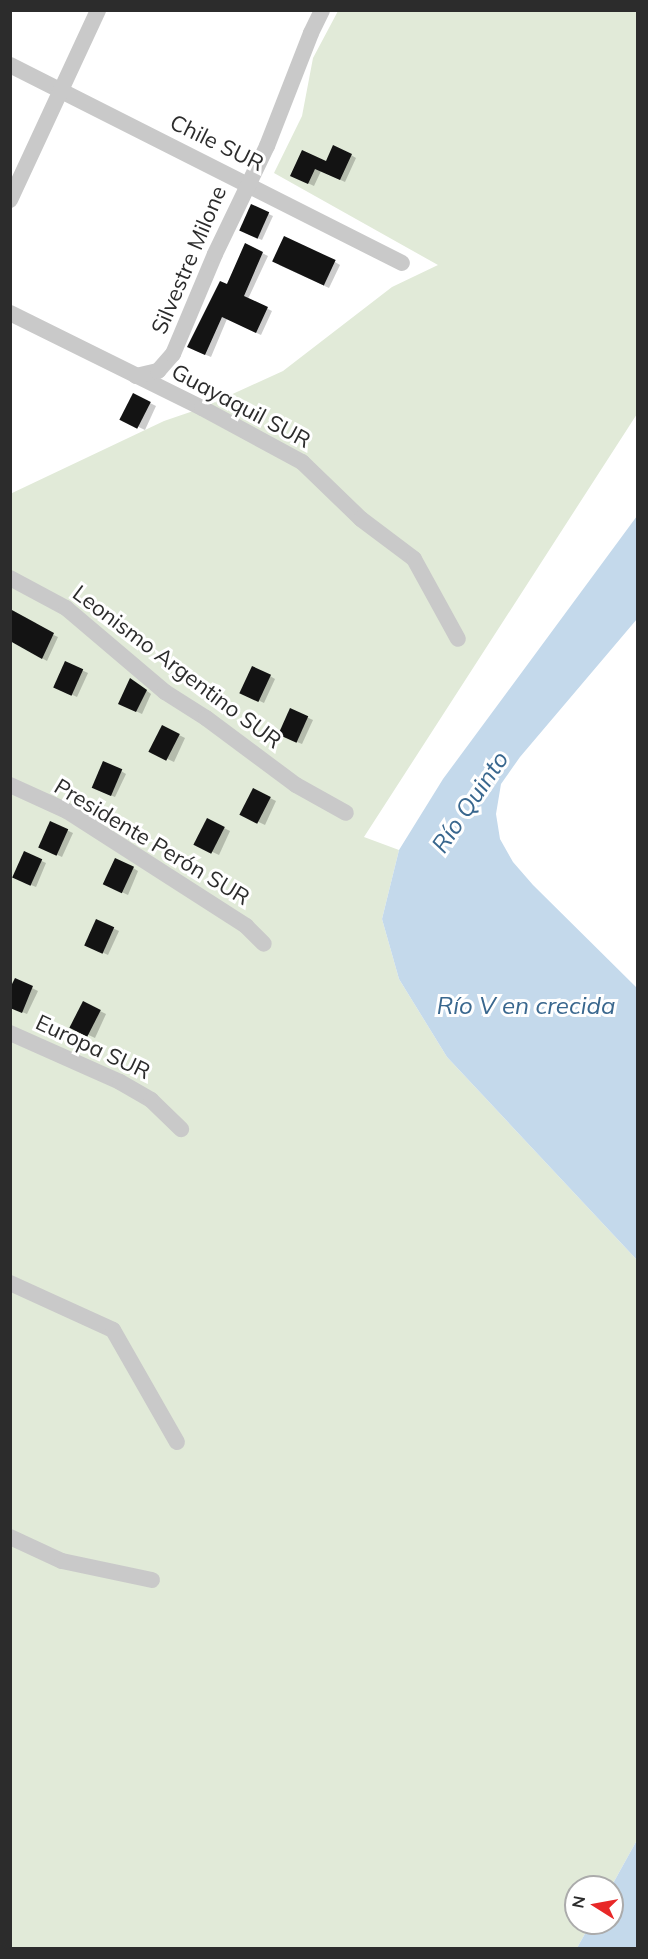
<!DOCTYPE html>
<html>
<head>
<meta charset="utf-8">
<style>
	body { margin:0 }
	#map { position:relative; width:648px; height:1959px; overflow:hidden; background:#fff; font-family:Mulish,sans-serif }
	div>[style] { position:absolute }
	.green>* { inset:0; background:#e1ead8 }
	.water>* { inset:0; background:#c4d9eb }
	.shadow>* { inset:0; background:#0003 }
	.building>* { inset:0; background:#131313; transform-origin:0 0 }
	.minor>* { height:16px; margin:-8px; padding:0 8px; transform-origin:8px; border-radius:8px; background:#c9c9c9 }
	span { translate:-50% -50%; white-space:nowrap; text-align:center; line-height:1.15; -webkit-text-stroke:6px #fff; paint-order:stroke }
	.street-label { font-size:22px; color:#2c2c2c }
	.water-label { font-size:24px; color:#39678e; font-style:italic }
	.frame { position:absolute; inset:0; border:12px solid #2c2c2c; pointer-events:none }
	.north { position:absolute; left:564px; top:1875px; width:60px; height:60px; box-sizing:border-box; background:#fff; border:2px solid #ababab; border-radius:50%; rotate:281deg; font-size:16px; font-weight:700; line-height:24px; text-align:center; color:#2c2c2c }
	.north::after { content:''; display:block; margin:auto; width:21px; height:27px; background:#e82828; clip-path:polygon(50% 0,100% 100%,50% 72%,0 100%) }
</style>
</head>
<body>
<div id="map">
	<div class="green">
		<div style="clip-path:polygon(338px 11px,637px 11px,637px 414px,364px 837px,399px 850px,382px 919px,399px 979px,447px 1057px,637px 1260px,637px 1840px,611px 1887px,576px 1887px,576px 1923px,591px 1923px,577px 1948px,11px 1948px,10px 494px,164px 421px,202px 408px,283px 371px,392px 287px,438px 265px,274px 173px,302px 116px,313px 58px)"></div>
	</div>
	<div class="water">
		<div style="clip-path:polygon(637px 516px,637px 619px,520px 757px,501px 784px,496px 814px,500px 839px,513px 862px,533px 885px,637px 988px,637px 1260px,447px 1057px,399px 979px,382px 919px,399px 850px,443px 779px)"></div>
		<div style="clip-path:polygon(637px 1840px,637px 1948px,577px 1948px,591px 1923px,612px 1923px,611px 1887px)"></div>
	</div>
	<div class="shadow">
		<div style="clip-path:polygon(351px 155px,356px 158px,345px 182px,321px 171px,314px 186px,297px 178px,327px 163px)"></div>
		<div style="clip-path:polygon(251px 206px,273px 216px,262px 240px,245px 233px)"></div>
		<div style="clip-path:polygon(246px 245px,268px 256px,248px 299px,272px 311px,261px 335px,227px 319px,211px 357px,194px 350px)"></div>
		<div style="clip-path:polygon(335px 262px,340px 265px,329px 288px,279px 265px)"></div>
		<div style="clip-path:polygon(134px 395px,156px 406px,145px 430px,128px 422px)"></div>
		<div style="clip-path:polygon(10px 609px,36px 623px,34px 626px,58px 637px,47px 661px,10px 640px)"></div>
		<div style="clip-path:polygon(66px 663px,88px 673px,77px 697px,60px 689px)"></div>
		<div style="clip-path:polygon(270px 676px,275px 679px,264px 703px,247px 695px)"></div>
		<div style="clip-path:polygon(135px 682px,151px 694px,142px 714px,125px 706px)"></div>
		<div style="clip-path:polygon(291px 710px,313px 720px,302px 744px,285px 737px)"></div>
		<div style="clip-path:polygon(163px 727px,185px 738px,174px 762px,157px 754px)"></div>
		<div style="clip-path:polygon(121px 771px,126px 774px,115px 797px,98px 790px)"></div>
		<div style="clip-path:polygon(254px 790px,276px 801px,265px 825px,248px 817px)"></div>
		<div style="clip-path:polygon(208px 820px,230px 831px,219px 855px,202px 847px)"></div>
		<div style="clip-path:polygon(51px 823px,73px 833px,62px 857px,45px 849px)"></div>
		<div style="clip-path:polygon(24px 853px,46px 863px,36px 887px,19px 880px)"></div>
		<div style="clip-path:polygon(133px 868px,138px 871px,128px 895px,111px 887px)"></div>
		<div style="clip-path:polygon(97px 921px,119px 931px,108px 955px,91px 947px)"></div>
		<div style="clip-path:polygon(16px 980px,38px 991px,27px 1014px,10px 1007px)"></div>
		<div style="clip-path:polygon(84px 1003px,106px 1014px,95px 1038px,78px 1030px)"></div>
	</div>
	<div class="building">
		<div style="clip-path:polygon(333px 145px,352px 154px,340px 180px,315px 169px,308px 184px,290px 176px,302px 150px,326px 161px)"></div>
		<div style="left:251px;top:204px;width:20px;height:29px;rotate:24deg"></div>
		<div style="left:284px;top:236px;width:57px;height:28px;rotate:25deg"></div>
		<div style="clip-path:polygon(245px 243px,263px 252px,244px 296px,268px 307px,256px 333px,222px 317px,205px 355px,187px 347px,220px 281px,227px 284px)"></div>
		<div style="left:133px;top:393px;width:20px;height:30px;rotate:27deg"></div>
		<div style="clip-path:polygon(10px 609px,54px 633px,42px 659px,10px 641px)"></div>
		<div style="left:65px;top:661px;width:20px;height:29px;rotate:24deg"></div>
		<div style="left:252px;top:666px;width:21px;height:30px;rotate:25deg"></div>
		<div style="clip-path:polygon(130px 678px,147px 690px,136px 712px,118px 704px)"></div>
		<div style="left:290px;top:708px;width:20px;height:29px;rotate:24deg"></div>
		<div style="left:162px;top:725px;width:20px;height:30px;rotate:27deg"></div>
		<div style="left:103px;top:761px;width:21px;height:29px;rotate:23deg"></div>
		<div style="left:253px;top:788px;width:20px;height:30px;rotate:27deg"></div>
		<div style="left:207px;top:818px;width:20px;height:30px;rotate:27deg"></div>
		<div style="left:50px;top:821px;width:20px;height:29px;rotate:24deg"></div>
		<div style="left:24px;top:851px;width:20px;height:29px;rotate:24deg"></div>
		<div style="left:115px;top:858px;width:21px;height:29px;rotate:25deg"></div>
		<div style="left:96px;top:919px;width:20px;height:29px;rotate:24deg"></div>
		<div style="clip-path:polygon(15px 978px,33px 986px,22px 1013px,10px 1008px,10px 988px)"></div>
		<div style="left:83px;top:1001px;width:20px;height:30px;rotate:27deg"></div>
	</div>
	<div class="minor">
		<div style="left:10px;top:65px;width:439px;rotate:26.8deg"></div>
		<div style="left:10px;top:200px;width:209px;rotate:-65.1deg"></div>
		<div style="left:10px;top:313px;width:214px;rotate:26.3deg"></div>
		<div style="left:202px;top:408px;width:114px;rotate:28.4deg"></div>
		<div style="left:302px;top:462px;width:82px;rotate:44deg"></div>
		<div style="left:361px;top:519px;width:66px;rotate:37deg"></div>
		<div style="left:414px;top:559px;width:91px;rotate:61.2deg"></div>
		<div style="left:136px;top:376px;width:23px;rotate:-13deg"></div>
		<div style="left:158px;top:371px;width:23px;rotate:-49deg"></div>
		<div style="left:173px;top:354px;width:108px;rotate:-67.2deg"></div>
		<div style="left:215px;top:254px;width:120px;rotate:-64.3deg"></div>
		<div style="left:267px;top:146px;width:121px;rotate:-68.7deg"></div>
		<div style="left:311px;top:33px;width:25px;rotate:-64deg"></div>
		<div style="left:10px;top:578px;width:64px;rotate:28.2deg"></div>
		<div style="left:66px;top:608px;width:130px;rotate:40.3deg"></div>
		<div style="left:165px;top:692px;width:49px;rotate:32.4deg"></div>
		<div style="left:206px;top:718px;width:112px;rotate:36.7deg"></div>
		<div style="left:296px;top:785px;width:57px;rotate:29.2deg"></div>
		<div style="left:10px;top:785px;width:63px;rotate:24.5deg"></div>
		<div style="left:67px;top:811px;width:213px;rotate:32.7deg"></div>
		<div style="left:246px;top:926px;width:25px;rotate:45deg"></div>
		<div style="left:10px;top:1033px;width:120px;rotate:24deg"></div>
		<div style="left:120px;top:1082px;width:36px;rotate:30deg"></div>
		<div style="left:151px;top:1100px;width:42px;rotate:44deg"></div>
		<div style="left:10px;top:1283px;width:113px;rotate:24.5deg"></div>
		<div style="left:113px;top:1330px;width:129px;rotate:60.3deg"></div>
		<div style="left:10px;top:1537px;width:57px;rotate:24.8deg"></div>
		<div style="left:62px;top:1561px;width:92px;rotate:11.9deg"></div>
	</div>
	<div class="street-label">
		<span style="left:217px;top:143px;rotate:26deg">Chile SUR</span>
		<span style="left:189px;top:260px;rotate:-67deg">Silvestre Milone</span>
		<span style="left:241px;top:406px;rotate:28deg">Guayaquil SUR</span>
		<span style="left:177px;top:667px;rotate:37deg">Leonismo Argentino SUR</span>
		<span style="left:152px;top:842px;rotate:31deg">Presidente Perón SUR</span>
		<span style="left:93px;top:1047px;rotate:25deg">Europa SUR</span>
	</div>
	<div class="water-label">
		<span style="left:470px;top:802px;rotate:-56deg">Río Quinto</span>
		<span style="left:526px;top:1006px">Río V en crecida</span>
	</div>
	<div class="frame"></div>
	<div class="north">N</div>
</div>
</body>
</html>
